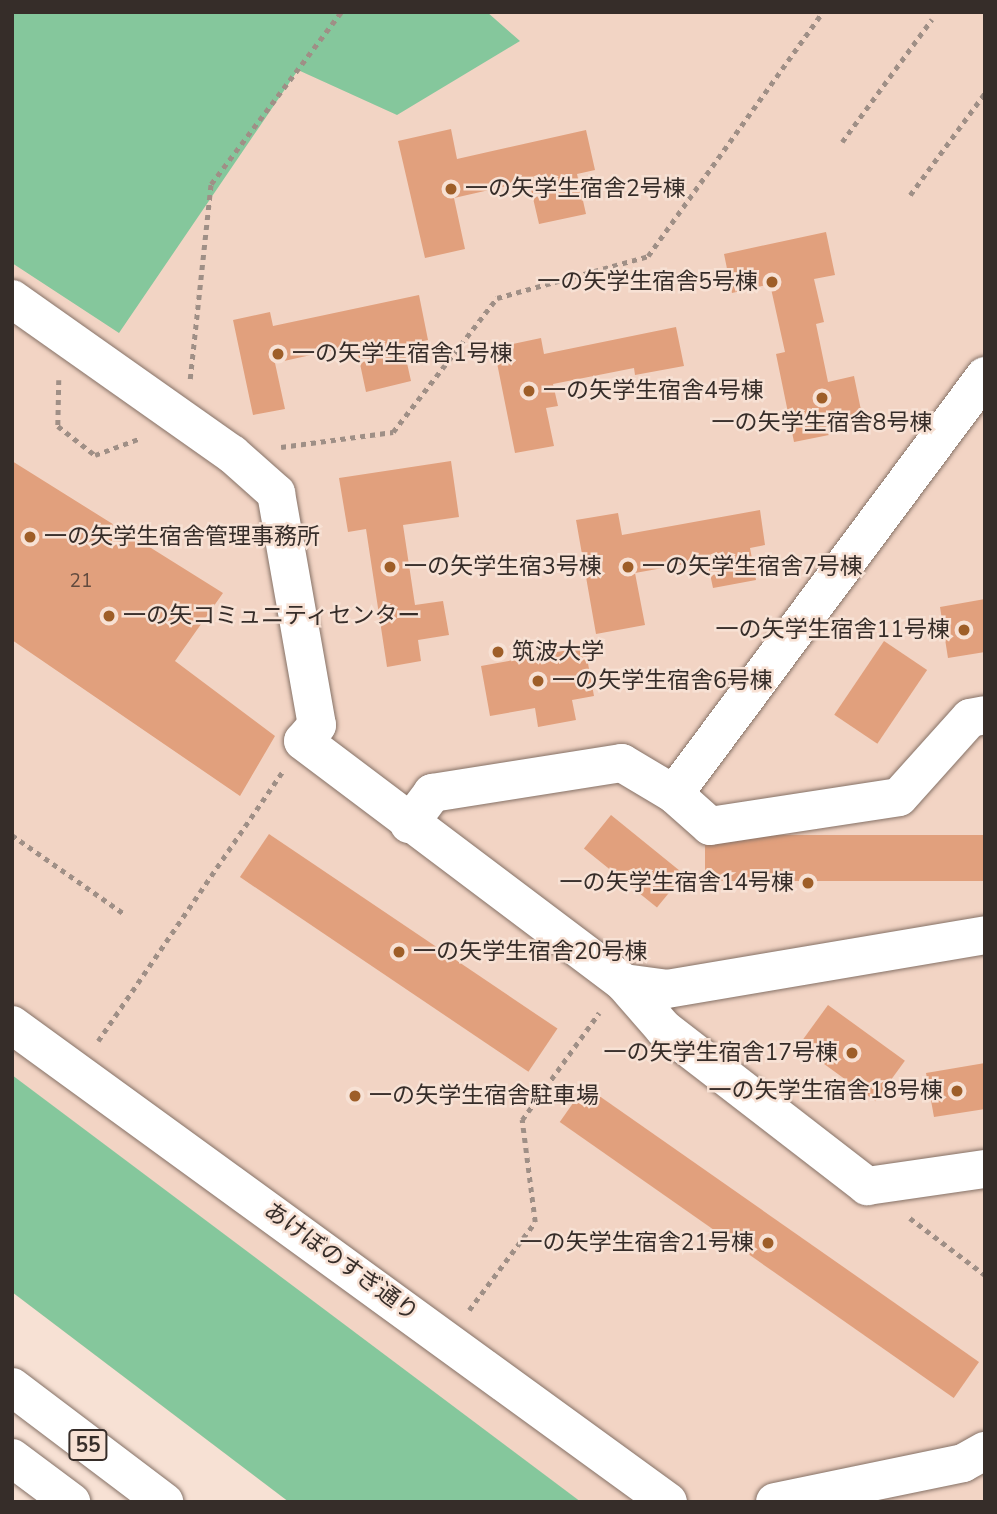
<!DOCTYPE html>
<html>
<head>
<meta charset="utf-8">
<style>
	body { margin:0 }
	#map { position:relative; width:997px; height:1514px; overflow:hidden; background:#f7e1d4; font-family:"Nunito Sans","Noto Sans JP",sans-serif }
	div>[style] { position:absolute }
	.built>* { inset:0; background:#f2d4c4 }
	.forest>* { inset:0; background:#85c79c }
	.building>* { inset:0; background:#e1a07d; transform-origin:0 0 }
	.path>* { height:4.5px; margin-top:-2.25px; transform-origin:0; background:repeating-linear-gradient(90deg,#9f8f86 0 5px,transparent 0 10px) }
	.roads { filter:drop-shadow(0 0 2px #857166) drop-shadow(0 0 2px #857166) }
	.minor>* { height:38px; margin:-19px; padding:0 19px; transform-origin:19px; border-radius:19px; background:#fff }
	.major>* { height:38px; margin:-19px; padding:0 19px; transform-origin:19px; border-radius:19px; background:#fff }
	.dots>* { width:19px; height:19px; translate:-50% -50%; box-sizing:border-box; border:4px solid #f7e1d4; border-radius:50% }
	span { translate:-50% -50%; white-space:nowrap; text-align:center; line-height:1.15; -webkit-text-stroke:5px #f7e1d4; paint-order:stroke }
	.number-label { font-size:19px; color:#614a3e }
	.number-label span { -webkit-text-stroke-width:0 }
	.shield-label span { padding:2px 5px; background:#f7e1d4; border:2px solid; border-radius:5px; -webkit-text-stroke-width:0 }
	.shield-label { font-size:21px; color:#362d29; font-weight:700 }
	.poi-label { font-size:23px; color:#362d29 }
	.left { translate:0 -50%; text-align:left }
	.right { translate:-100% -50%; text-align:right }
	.street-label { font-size:23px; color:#362d29 }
	.frame { position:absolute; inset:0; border:14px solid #362d29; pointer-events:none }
</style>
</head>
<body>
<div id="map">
	<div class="built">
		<div style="clip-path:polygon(12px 12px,985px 12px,985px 1502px,289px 1502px,12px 1292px)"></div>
	</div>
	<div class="forest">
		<div style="clip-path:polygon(12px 12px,487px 12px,520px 41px,397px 115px,298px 70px,119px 333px,12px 263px)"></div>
		<div style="clip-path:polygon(12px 1075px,581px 1502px,289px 1502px,12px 1292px)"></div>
	</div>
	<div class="building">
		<div style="clip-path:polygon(451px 129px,457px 159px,586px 130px,595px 170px,577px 174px,586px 214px,539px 224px,529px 181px,454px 198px,465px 249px,425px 258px,398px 141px)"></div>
		<div style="clip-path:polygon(826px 232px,835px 275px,814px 279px,824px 322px,816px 324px,828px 382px,854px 376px,862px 415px,827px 423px,829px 435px,794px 442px,776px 354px,785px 352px,770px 284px,732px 293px,724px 254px)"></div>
		<div style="clip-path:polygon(419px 295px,428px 340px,403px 345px,411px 381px,366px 392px,356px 345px,275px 363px,285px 409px,253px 415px,233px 320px,270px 312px,273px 326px)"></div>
		<div style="clip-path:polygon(676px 327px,684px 366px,635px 375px,634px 368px,553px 384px,558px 406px,546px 408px,554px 446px,515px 453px,494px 348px,541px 338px,544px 354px)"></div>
		<div style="clip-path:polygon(12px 461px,223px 593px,175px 661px,275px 736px,240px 796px,12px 640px)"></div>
		<div style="clip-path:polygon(451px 461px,459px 517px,403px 525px,415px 605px,443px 601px,449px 635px,418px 640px,421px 661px,387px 667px,366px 529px,348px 532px,339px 478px)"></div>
		<div style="clip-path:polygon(760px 510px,765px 545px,750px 548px,756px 580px,713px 588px,707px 560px,635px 573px,645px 625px,596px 634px,576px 520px,618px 513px,622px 535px)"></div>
		<div style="clip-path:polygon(985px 599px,985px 652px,948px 658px,940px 607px)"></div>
		<div style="left:884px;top:641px;width:52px;height:89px;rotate:34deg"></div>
		<div style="clip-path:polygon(585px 647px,594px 696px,572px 700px,576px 720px,538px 727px,535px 708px,490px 716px,481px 666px)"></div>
		<div style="left:611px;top:815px;width:94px;height:43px;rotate:39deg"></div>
		<div style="left:269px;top:834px;width:348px;height:52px;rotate:34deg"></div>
		<div style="left:985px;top:835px;width:46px;height:280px;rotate:90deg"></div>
		<div style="left:828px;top:1005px;width:95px;height:50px;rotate:36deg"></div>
		<div style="clip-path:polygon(985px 1063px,985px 1109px,934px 1117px,926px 1073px)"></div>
		<div style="left:585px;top:1086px;width:481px;height:44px;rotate:35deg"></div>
	</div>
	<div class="path">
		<div style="left:842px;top:142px;width:152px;rotate:-53.8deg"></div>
		<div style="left:910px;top:195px;width:127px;rotate:-53.7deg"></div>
		<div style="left:190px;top:379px;width:196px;rotate:-83.9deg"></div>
		<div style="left:211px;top:184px;width:216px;rotate:-52.9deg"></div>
		<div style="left:59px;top:380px;width:46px;rotate:91.2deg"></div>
		<div style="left:58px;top:426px;width:47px;rotate:38.1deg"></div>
		<div style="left:95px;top:455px;width:49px;rotate:-20.3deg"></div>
		<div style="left:281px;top:447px;width:113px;rotate:-7.6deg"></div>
		<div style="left:393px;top:432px;width:170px;rotate:-52.2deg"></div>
		<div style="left:497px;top:298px;width:157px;rotate:-15.5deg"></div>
		<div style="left:648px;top:256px;width:300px;rotate:-54.4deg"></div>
		<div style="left:12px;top:835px;width:139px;rotate:35.1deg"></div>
		<div style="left:98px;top:1041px;width:327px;rotate:-55.6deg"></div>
		<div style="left:910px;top:1218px;width:94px;rotate:37.2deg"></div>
		<div style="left:469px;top:1310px;width:110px;rotate:-53.1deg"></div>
		<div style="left:535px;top:1222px;width:103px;rotate:-97.3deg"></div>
		<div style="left:522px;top:1120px;width:132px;rotate:-54.3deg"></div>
	</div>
	<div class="roads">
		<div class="minor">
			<div style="left:12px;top:299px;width:269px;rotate:35.2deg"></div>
			<div style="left:232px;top:454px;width:59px;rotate:41.6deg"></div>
			<div style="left:276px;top:493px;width:236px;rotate:80deg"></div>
			<div style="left:317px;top:725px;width:21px;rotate:131deg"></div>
			<div style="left:303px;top:741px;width:402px;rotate:37deg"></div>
			<div style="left:624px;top:983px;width:61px;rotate:49deg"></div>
			<div style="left:664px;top:1029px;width:257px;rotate:37.7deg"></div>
			<div style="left:867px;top:1186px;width:119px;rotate:-8.2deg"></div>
			<div style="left:674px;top:794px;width:521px;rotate:-53.35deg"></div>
			<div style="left:409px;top:824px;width:39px;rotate:-53deg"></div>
			<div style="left:432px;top:793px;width:192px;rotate:-9deg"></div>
			<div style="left:622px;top:763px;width:61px;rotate:30.8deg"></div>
			<div style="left:674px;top:794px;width:48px;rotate:41.6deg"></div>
			<div style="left:710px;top:826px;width:191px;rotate:-8.7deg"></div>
			<div style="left:899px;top:797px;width:106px;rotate:-48.1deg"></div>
			<div style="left:970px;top:718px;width:15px;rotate:-11deg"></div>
			<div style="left:624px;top:983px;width:43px;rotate:7.9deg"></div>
			<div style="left:667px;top:989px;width:323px;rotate:-9.6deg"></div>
			<div style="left:12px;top:1025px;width:811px;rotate:36.02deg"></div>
			<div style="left:775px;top:1502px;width:192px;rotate:-11.7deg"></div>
			<div style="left:963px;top:1463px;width:25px;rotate:-29deg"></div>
		</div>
		<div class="major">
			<div style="left:12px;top:1387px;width:191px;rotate:37.1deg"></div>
			<div style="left:12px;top:1458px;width:74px;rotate:36.7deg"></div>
		</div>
	</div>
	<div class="dots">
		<div style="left:451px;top:189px;background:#9e5e28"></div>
		<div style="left:772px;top:282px;background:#9e5e28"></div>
		<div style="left:278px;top:354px;background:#9e5e28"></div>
		<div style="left:529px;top:391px;background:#9e5e28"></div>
		<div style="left:822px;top:398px;background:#9e5e28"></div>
		<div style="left:30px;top:537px;background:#9e5e28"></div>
		<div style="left:390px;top:567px;background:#9e5e28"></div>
		<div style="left:628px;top:567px;background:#9e5e28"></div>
		<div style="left:109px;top:616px;background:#9e5e28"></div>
		<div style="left:964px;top:630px;background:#9e5e28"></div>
		<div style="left:498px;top:652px;background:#9e5e28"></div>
		<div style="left:538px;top:681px;background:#9e5e28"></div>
		<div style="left:808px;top:883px;background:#9e5e28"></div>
		<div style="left:399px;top:952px;background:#9e5e28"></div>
		<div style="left:852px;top:1053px;background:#9e5e28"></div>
		<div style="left:957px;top:1091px;background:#9e5e28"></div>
		<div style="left:355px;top:1096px;background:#9e5e28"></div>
		<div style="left:768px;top:1243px;background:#9e5e28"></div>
	</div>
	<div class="number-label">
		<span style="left:81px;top:582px">21</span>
	</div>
	<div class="shield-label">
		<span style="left:88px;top:1445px">55</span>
	</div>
	<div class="poi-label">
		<span class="left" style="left:465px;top:189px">一の矢学生宿舎2号棟</span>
		<span class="right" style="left:758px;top:282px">一の矢学生宿舎5号棟</span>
		<span class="left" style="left:292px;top:354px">一の矢学生宿舎1号棟</span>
		<span class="left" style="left:543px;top:391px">一の矢学生宿舎4号棟</span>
		<span style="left:822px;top:423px">一の矢学生宿舎8号棟</span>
		<span class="left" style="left:44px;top:537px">一の矢学生宿舎管理事務所</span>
		<span class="left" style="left:404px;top:567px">一の矢学生宿3号棟</span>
		<span class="left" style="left:642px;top:567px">一の矢学生宿舎7号棟</span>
		<span class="left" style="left:123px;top:616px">一の矢コミュニティセンター</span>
		<span class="right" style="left:950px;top:630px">一の矢学生宿舎11号棟</span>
		<span class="left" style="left:512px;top:652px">筑波大学</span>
		<span class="left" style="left:552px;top:681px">一の矢学生宿舎6号棟</span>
		<span class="right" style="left:794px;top:883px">一の矢学生宿舎14号棟</span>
		<span class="left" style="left:413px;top:952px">一の矢学生宿舎20号棟</span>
		<span class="right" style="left:838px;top:1053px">一の矢学生宿舎17号棟</span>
		<span class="right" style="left:943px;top:1091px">一の矢学生宿舎18号棟</span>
		<span class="left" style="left:369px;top:1096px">一の矢学生宿舎駐車場</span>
		<span class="right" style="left:754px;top:1243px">一の矢学生宿舎21号棟</span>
	</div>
	<div class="street-label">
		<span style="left:341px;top:1262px;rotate:36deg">あけぼのすぎ通り</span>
	</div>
	<div class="frame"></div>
</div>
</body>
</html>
